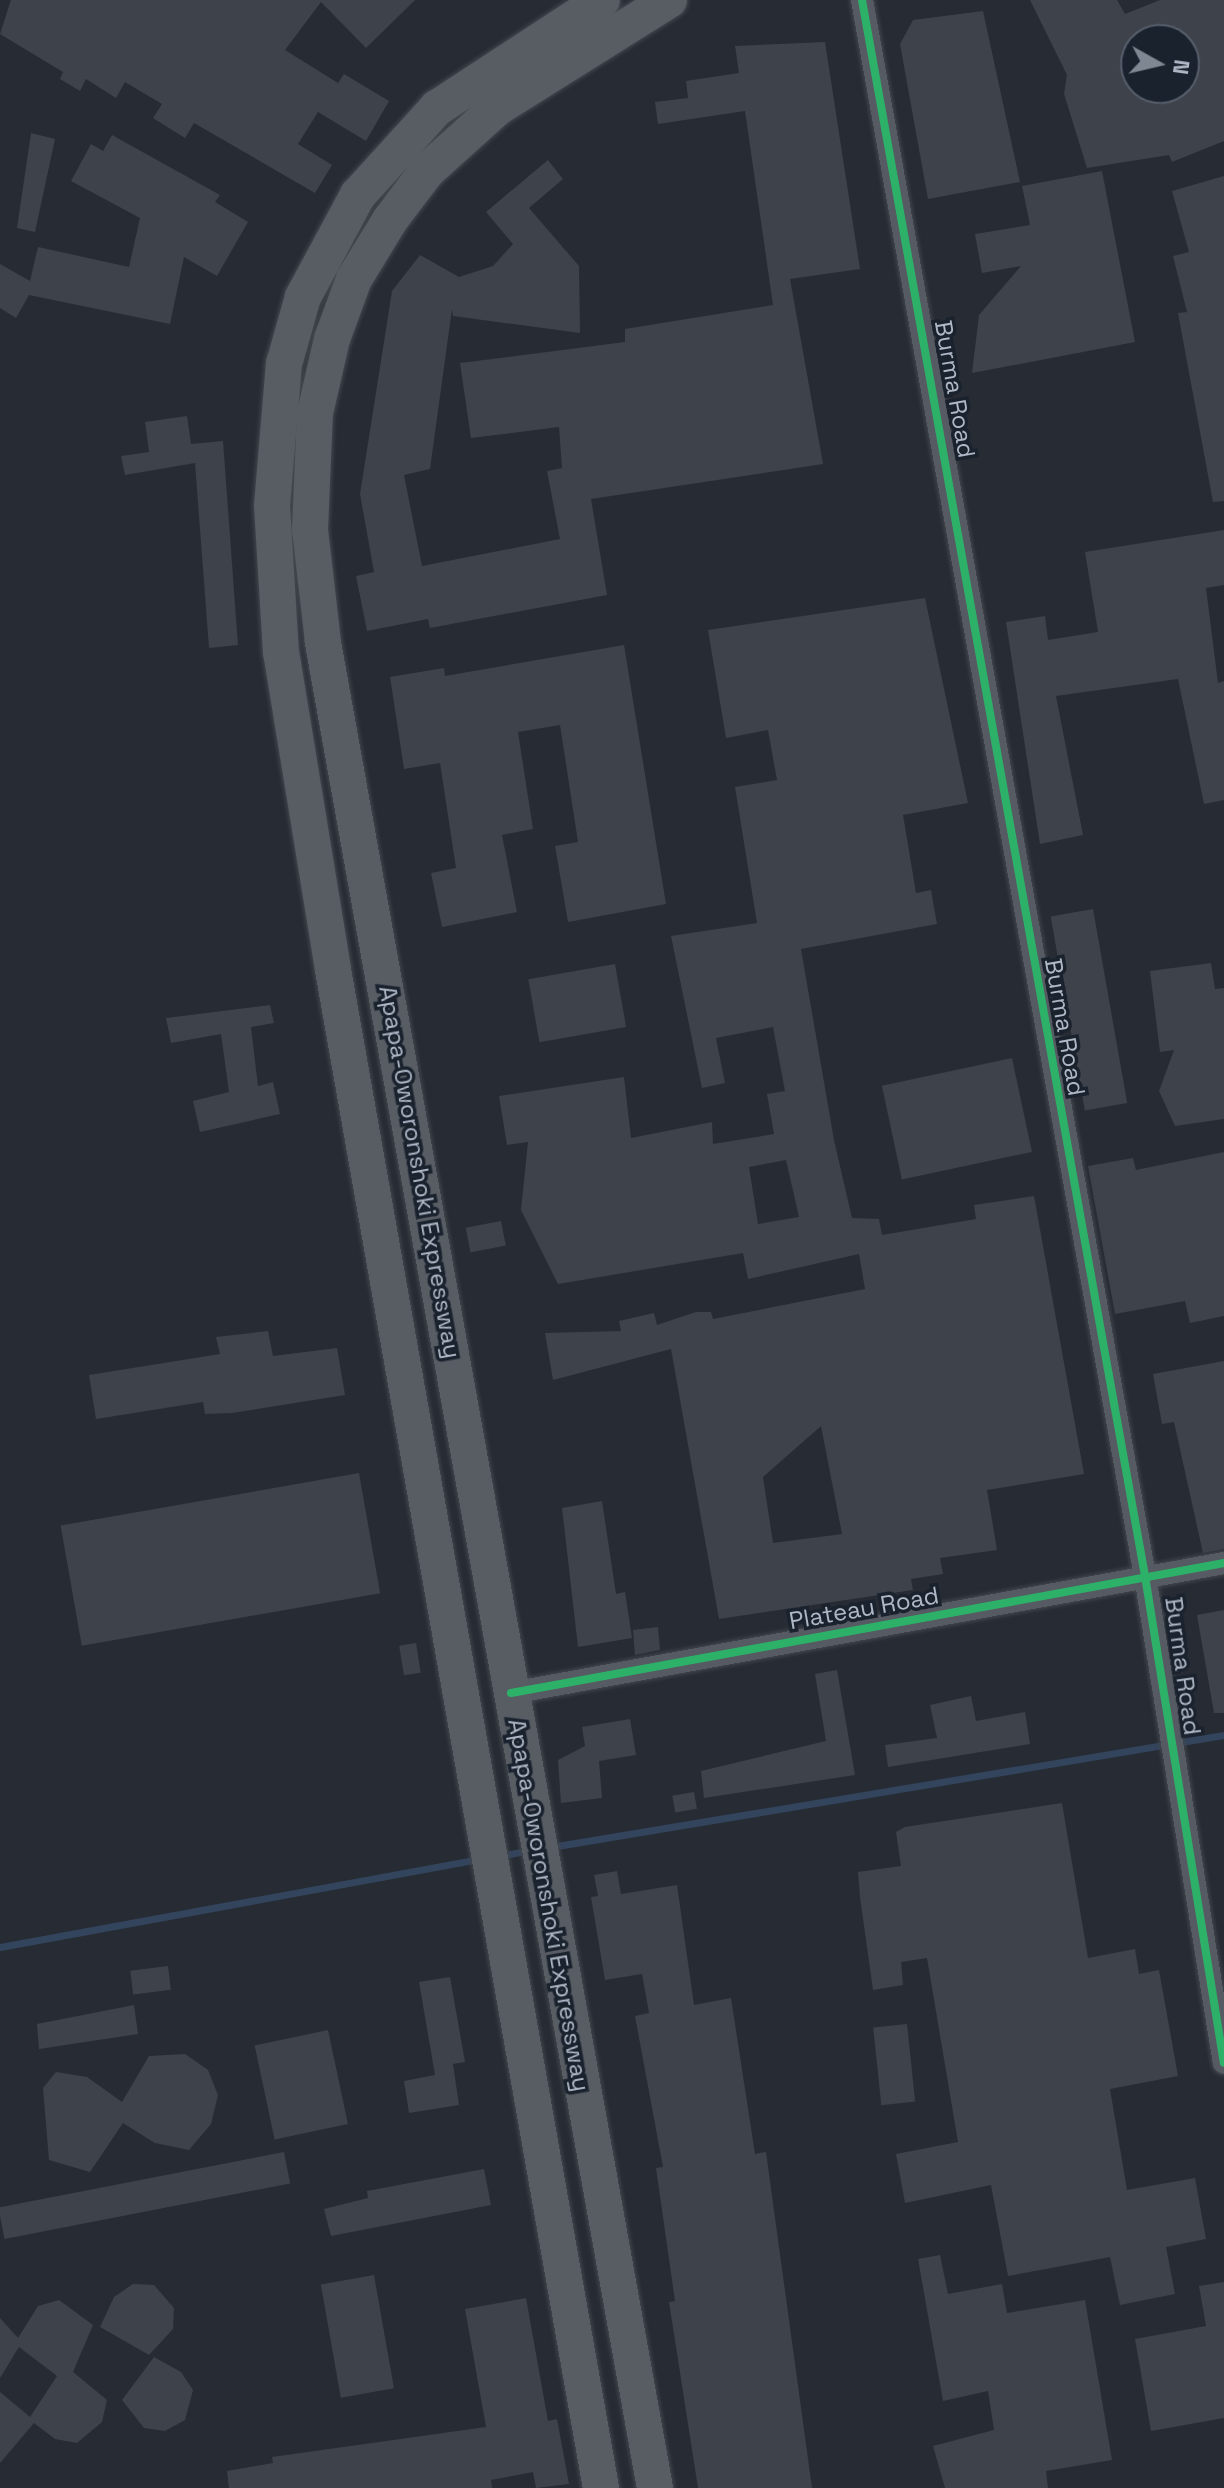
<!DOCTYPE html>
<html>
<head>
<meta charset="utf-8">
<style>
	body { margin:0 }
	#map { position:relative; width:1224px; height:2488px; overflow:hidden; background:#272c34; font-family:"Space Grotesk",sans-serif }
	div>[style] { position:absolute }
	.stream>* { height:7px; margin:-3.5px; padding:0 3.5px; transform-origin:3.5px; border-radius:3.5px; background:#33445d }
	.building>* { inset:0; background:#3e424a; transform-origin:0 0 }
	.roads { filter:drop-shadow(0 0 2px #43474d) drop-shadow(0 0 2px #43474d) }
	.minor>* { height:22px; margin:-11px; padding:0 11px; transform-origin:11px; border-radius:11px; background:#565a62 }
	.primary>* { height:36px; margin:-18px; padding:0 18px; transform-origin:18px; border-radius:18px; background:#585d64 }
	.cycleway>* { height:8px; margin:-4px; padding:0 4px; transform-origin:4px; border-radius:4px; background:#2db169 }
	span { translate:-50% -50%; white-space:nowrap; text-align:center; line-height:1.15; -webkit-text-stroke:7px #1a222e; paint-order:stroke }
	.street-label { font-size:24px; color:#afb8c6 }
	.north { position:absolute; left:1120px; top:24px; width:80px; height:80px; box-sizing:border-box; background:#1a222e; border:2px solid #565e6b; border-radius:50%; rotate:98deg; font-size:22px; font-weight:700; line-height:32px; text-align:center; color:#afb8c6 }
	.north::after { content:''; display:block; margin:auto; width:28px; height:36px; background:#7f8793; clip-path:polygon(50% 0,100% 100%,50% 72%,0 100%) }
</style>
</head>
<body>
<div id="map">
	<div class="stream">
		<div style="left:551px;top:1847px;width:682px;rotate:-9.45deg"></div>
		<div style="left:500px;top:1856px;width:32px;rotate:-11deg"></div>
		<div style="left:0;top:1947px;width:488px;rotate:-10.4deg"></div>
	</div>
	<div class="building">
		<div style="clip-path:polygon(11px 0,415px 0,366px 48px,321px 2px,285px 50px,338px 83px,344px 74px,389px 101px,366px 141px,318px 112px,298px 144px,332px 165px,315px 193px,194px 123px,185px 138px,153px 118px,162px 104px,125px 82px,116px 98px,86px 79px,80px 91px,60px 79px,63px 72px,0 34px)"></div>
		<div style="clip-path:polygon(evenodd,1030px 0,1117px 0,1125px 14px,1160px 0,1224px 0,1224px 141px,1172px 162px,1169px 155px,1087px 168px,1064px 94px,1067px 75px,1030px 0,1136px 40px,1184px 40px,1184px 88px,1136px 88px,1136px 40px)"></div>
		<div style="clip-path:polygon(983px 11px,1020px 182px,928px 199px,900px 44px,913px 20px)"></div>
		<div style="clip-path:polygon(825px 42px,860px 269px,790px 279px,823px 464px,591px 499px,607px 595px,430px 628px,428px 619px,367px 631px,356px 576px,374px 572px,360px 494px,392px 291px,420px 255px,459px 277px,493px 266px,513px 244px,486px 212px,548px 160px,563px 179px,529px 208px,579px 266px,580px 333px,453px 316px,452px 309px,430px 469px,404px 475px,422px 566px,560px 539px,547px 471px,562px 468px,559px 427px,471px 438px,460px 363px,625px 342px,625px 329px,773px 305px,745px 111px,658px 124px,655px 102px,688px 98px,686px 81px,739px 73px,735px 46px)"></div>
		<div style="clip-path:polygon(31px 133px,55px 139px,35px 232px,17px 228px)"></div>
		<div style="clip-path:polygon(112px 135px,220px 195px,215px 202px,248px 222px,217px 276px,184px 257px,170px 324px,29px 295px,16px 318px,0 308px,0 264px,30px 281px,38px 247px,129px 267px,140px 218px,71px 181px,91px 144px,103px 151px)"></div>
		<div style="clip-path:polygon(1102px 171px,1135px 342px,972px 373px,979px 315px,1021px 266px,982px 273px,975px 234px,1030px 225px,1022px 186px)"></div>
		<div style="clip-path:polygon(1224px 176px,1224px 501px,1213px 502px,1178px 313px,1187px 312px,1173px 256px,1189px 252px,1172px 191px)"></div>
		<div style="clip-path:polygon(187px 416px,191px 444px,223px 441px,238px 645px,209px 648px,195px 463px,125px 475px,121px 456px,149px 452px,145px 422px)"></div>
		<div style="clip-path:polygon(1224px 530px,1224px 585px,1206px 588px,1218px 683px,1224px 681px,1224px 800px,1204px 804px,1178px 679px,1056px 696px,1083px 835px,1040px 844px,1006px 622px,1045px 616px,1048px 640px,1098px 632px,1085px 552px)"></div>
		<div style="clip-path:polygon(evenodd,925px 598px,968px 803px,903px 815px,916px 893px,931px 890px,937px 924px,801px 949px,834px 1140px,852px 1218px,879px 1219px,882px 1235px,976px 1219px,974px 1205px,1034px 1196px,1084px 1474px,987px 1490px,997px 1550px,940px 1558px,943px 1574px,911px 1579px,913px 1590px,719px 1619px,671px 1349px,553px 1380px,545px 1333px,621px 1331px,619px 1321px,654px 1313px,657px 1325px,696px 1312px,711px 1312px,713px 1319px,865px 1289px,859px 1254px,748px 1279px,743px 1253px,558px 1284px,521px 1210px,528px 1142px,507px 1145px,499px 1096px,624px 1077px,631px 1138px,712px 1122px,713px 1144px,774px 1134px,767px 1094px,785px 1091px,773px 1027px,716px 1038px,725px 1083px,702px 1088px,671px 936px,757px 923px,735px 787px,777px 780px,768px 730px,726px 738px,708px 630px,925px 598px,786px 1160px,799px 1217px,758px 1224px,749px 1167px,786px 1160px,925px 598px,821px 1426px,842px 1534px,773px 1543px,763px 1477px,821px 1426px)"></div>
		<div style="clip-path:polygon(624px 645px,666px 904px,568px 922px,555px 846px,578px 842px,560px 725px,518px 732px,533px 829px,502px 835px,517px 912px,442px 927px,431px 873px,456px 868px,440px 763px,404px 769px,390px 677px,444px 668px,445px 676px)"></div>
		<div style="left:1093px;top:909px;width:197px;height:43px;rotate:80deg"></div>
		<div style="clip-path:polygon(1211px 963px,1215px 989px,1224px 988px,1224px 1119px,1175px 1126px,1159px 1091px,1174px 1050px,1160px 1052px,1150px 971px)"></div>
		<div style="left:615px;top:964px;width:64px;height:88px;rotate:80deg"></div>
		<div style="clip-path:polygon(270px 1005px,274px 1023px,251px 1027px,258px 1086px,273px 1082px,280px 1114px,200px 1132px,193px 1101px,229px 1092px,221px 1034px,171px 1043px,166px 1018px)"></div>
		<div style="left:1012px;top:1058px;width:96px;height:133px;rotate:78deg"></div>
		<div style="clip-path:polygon(1224px 1152px,1224px 1316px,1190px 1323px,1185px 1301px,1115px 1314px,1088px 1166px,1133px 1158px,1136px 1170px)"></div>
		<div style="left:501px;top:1221px;width:25px;height:36px;rotate:79deg"></div>
		<div style="clip-path:polygon(268px 1331px,273px 1356px,337px 1348px,345px 1395px,232px 1413px,205px 1414px,203px 1402px,96px 1419px,89px 1375px,220px 1354px,216px 1337px)"></div>
		<div style="clip-path:polygon(1224px 1361px,1224px 1549px,1203px 1553px,1174px 1422px,1162px 1424px,1153px 1374px)"></div>
		<div style="left:359px;top:1473px;width:122px;height:303px;rotate:80deg"></div>
		<div style="clip-path:polygon(602px 1501px,616px 1594px,625px 1592px,632px 1638px,578px 1647px,562px 1508px)"></div>
		<div style="clip-path:polygon(1224px 1610px,1224px 1713px,1214px 1713px,1197px 1615px)"></div>
		<div style="clip-path:polygon(658px 1627px,660px 1650px,635px 1655px,633px 1630px)"></div>
		<div style="left:416px;top:1643px;width:30px;height:17px;rotate:81deg"></div>
		<div style="clip-path:polygon(837px 1670px,855px 1775px,704px 1798px,701px 1771px,826px 1741px,815px 1674px)"></div>
		<div style="clip-path:polygon(971px 1696px,976px 1721px,1025px 1712px,1030px 1744px,888px 1767px,885px 1745px,937px 1738px,930px 1705px)"></div>
		<div style="clip-path:polygon(630px 1719px,636px 1755px,599px 1761px,602px 1798px,561px 1803px,558px 1760px,585px 1746px,582px 1727px)"></div>
		<div style="left:694px;top:1792px;width:17px;height:22px;rotate:80deg"></div>
		<div style="clip-path:polygon(1062px 1803px,1088px 1958px,1135px 1949px,1139px 1974px,1159px 1970px,1178px 2076px,1110px 2089px,1127px 2190px,1195px 2178px,1206px 2239px,1166px 2247px,1175px 2294px,1120px 2305px,1110px 2257px,1008px 2276px,991px 2185px,905px 2203px,896px 2154px,958px 2142px,927px 1958px,901px 1962px,903px 1985px,873px 1990px,860px 1897px,858px 1872px,901px 1866px,896px 1832px,905px 1827px)"></div>
		<div style="clip-path:polygon(617px 1871px,621px 1894px,677px 1885px,694px 2005px,731px 1998px,755px 2154px,766px 2152px,812px 2488px,698px 2488px,669px 2302px,675px 2301px,656px 2168px,663px 2167px,635px 2016px,649px 2013px,642px 1974px,605px 1980px,591px 1897px,598px 1896px,594px 1875px)"></div>
		<div style="left:168px;top:1966px;width:24px;height:38px;rotate:83deg"></div>
		<div style="clip-path:polygon(450px 1977px,465px 2062px,453px 2064px,459px 2105px,409px 2113px,404px 2081px,435px 2075px,419px 1982px)"></div>
		<div style="clip-path:polygon(134px 2005px,138px 2034px,39px 2049px,37px 2024px)"></div>
		<div style="left:907px;top:2024px;width:78px;height:34px;rotate:84deg"></div>
		<div style="left:328px;top:2030px;width:96px;height:75px;rotate:78deg"></div>
		<div style="clip-path:polygon(185px 2054px,208px 2070px,218px 2095px,211px 2124px,189px 2150px,155px 2143px,123px 2123px,90px 2172px,49px 2160px,43px 2088px,56px 2072px,87px 2077px,122px 2102px,149px 2056px)"></div>
		<div style="left:284px;top:2152px;width:32px;height:291px;rotate:79deg"></div>
		<div style="clip-path:polygon(484px 2169px,491px 2205px,331px 2236px,324px 2209px,368px 2198px,367px 2191px)"></div>
		<div style="clip-path:polygon(940px 2255px,948px 2294px,1002px 2284px,1007px 2313px,1085px 2300px,1112px 2460px,1046px 2471px,1048px 2488px,945px 2488px,933px 2446px,994px 2430px,988px 2391px,943px 2401px,918px 2259px)"></div>
		<div style="left:374px;top:2275px;width:115px;height:54px;rotate:80deg"></div>
		<div style="clip-path:polygon(1224px 2282px,1224px 2418px,1151px 2431px,1135px 2339px,1206px 2326px,1199px 2286px)"></div>
		<div style="clip-path:polygon(133px 2284px,154px 2285px,174px 2308px,173px 2329px,149px 2355px,100px 2327px,114px 2297px)"></div>
		<div style="clip-path:polygon(526px 2298px,548px 2421px,557px 2419px,569px 2484px,536px 2488px,533px 2472px,491px 2480px,492px 2488px,229px 2488px,227px 2471px,273px 2463px,272px 2457px,486px 2427px,465px 2309px)"></div>
		<div style="clip-path:polygon(59px 2300px,93px 2325px,73px 2372px,107px 2400px,102px 2422px,77px 2443px,55px 2439px,34px 2423px,0 2463px,0 2392px,30px 2417px,57px 2376px,19px 2347px,0 2378px,0 2318px,18px 2338px,38px 2306px)"></div>
		<div style="clip-path:polygon(154px 2357px,181px 2372px,193px 2390px,185px 2420px,165px 2431px,144px 2428px,122px 2400px)"></div>
	</div>
	<div class="roads">
		<div class="minor">
			<div style="left:862px;top:0;width:1601px;rotate:79.82deg"></div>
			<div style="left:1145px;top:1576px;width:493px;rotate:80.8deg"></div>
			<div style="left:511px;top:1693px;width:725px;rotate:-10.33deg"></div>
		</div>
		<div class="primary">
			<div style="left:601px;top:2488px;width:1542px;rotate:-100.01deg"></div>
			<div style="left:333px;top:969px;width:320px;rotate:-99.3deg"></div>
			<div style="left:281px;top:653px;width:147px;rotate:-93.5deg"></div>
			<div style="left:272px;top:506px;width:143px;rotate:-85.2deg"></div>
			<div style="left:284px;top:364px;width:70px;rotate:-74.2deg"></div>
			<div style="left:303px;top:297px;width:116px;rotate:-61.7deg"></div>
			<div style="left:358px;top:195px;width:118px;rotate:-47.8deg"></div>
			<div style="left:437px;top:108px;width:197px;rotate:-33.2deg"></div>
			<div style="left:655px;top:2488px;width:1876px;rotate:-100.2deg"></div>
			<div style="left:323px;top:642px;width:113px;rotate:-96.6deg"></div>
			<div style="left:310px;top:530px;width:117px;rotate:-87.6deg"></div>
			<div style="left:315px;top:413px;width:76px;rotate:-77.1deg"></div>
			<div style="left:332px;top:339px;width:64px;rotate:-69.9deg"></div>
			<div style="left:354px;top:279px;width:69px;rotate:-58.6deg"></div>
			<div style="left:390px;top:220px;width:61px;rotate:-52.9deg"></div>
			<div style="left:427px;top:171px;width:94px;rotate:-42deg"></div>
			<div style="left:497px;top:108px;width:203px;rotate:-32.1deg"></div>
		</div>
	</div>
	<div class="cycleway">
		<div style="left:862px;top:0;width:1601px;rotate:79.82deg"></div>
		<div style="left:1145px;top:1576px;width:493px;rotate:80.8deg"></div>
		<div style="left:511px;top:1693px;width:725px;rotate:-10.33deg"></div>
	</div>
	<div class="street-label">
		<span style="left:955px;top:389px;rotate:80deg">Burma Road</span>
		<span style="left:1065px;top:1027px;rotate:80deg">Burma Road</span>
		<span style="left:420px;top:1172px;rotate:80deg">Apapa-Oworonshoki Expressway</span>
		<span style="left:864px;top:1608px;rotate:-10deg">Plateau Road</span>
		<span style="left:1183px;top:1666px;rotate:82deg">Burma Road</span>
		<span style="left:549px;top:1905px;rotate:80deg">Apapa-Oworonshoki Expressway</span>
	</div>
	<div class="north">N</div>
</div>
</body>
</html>
